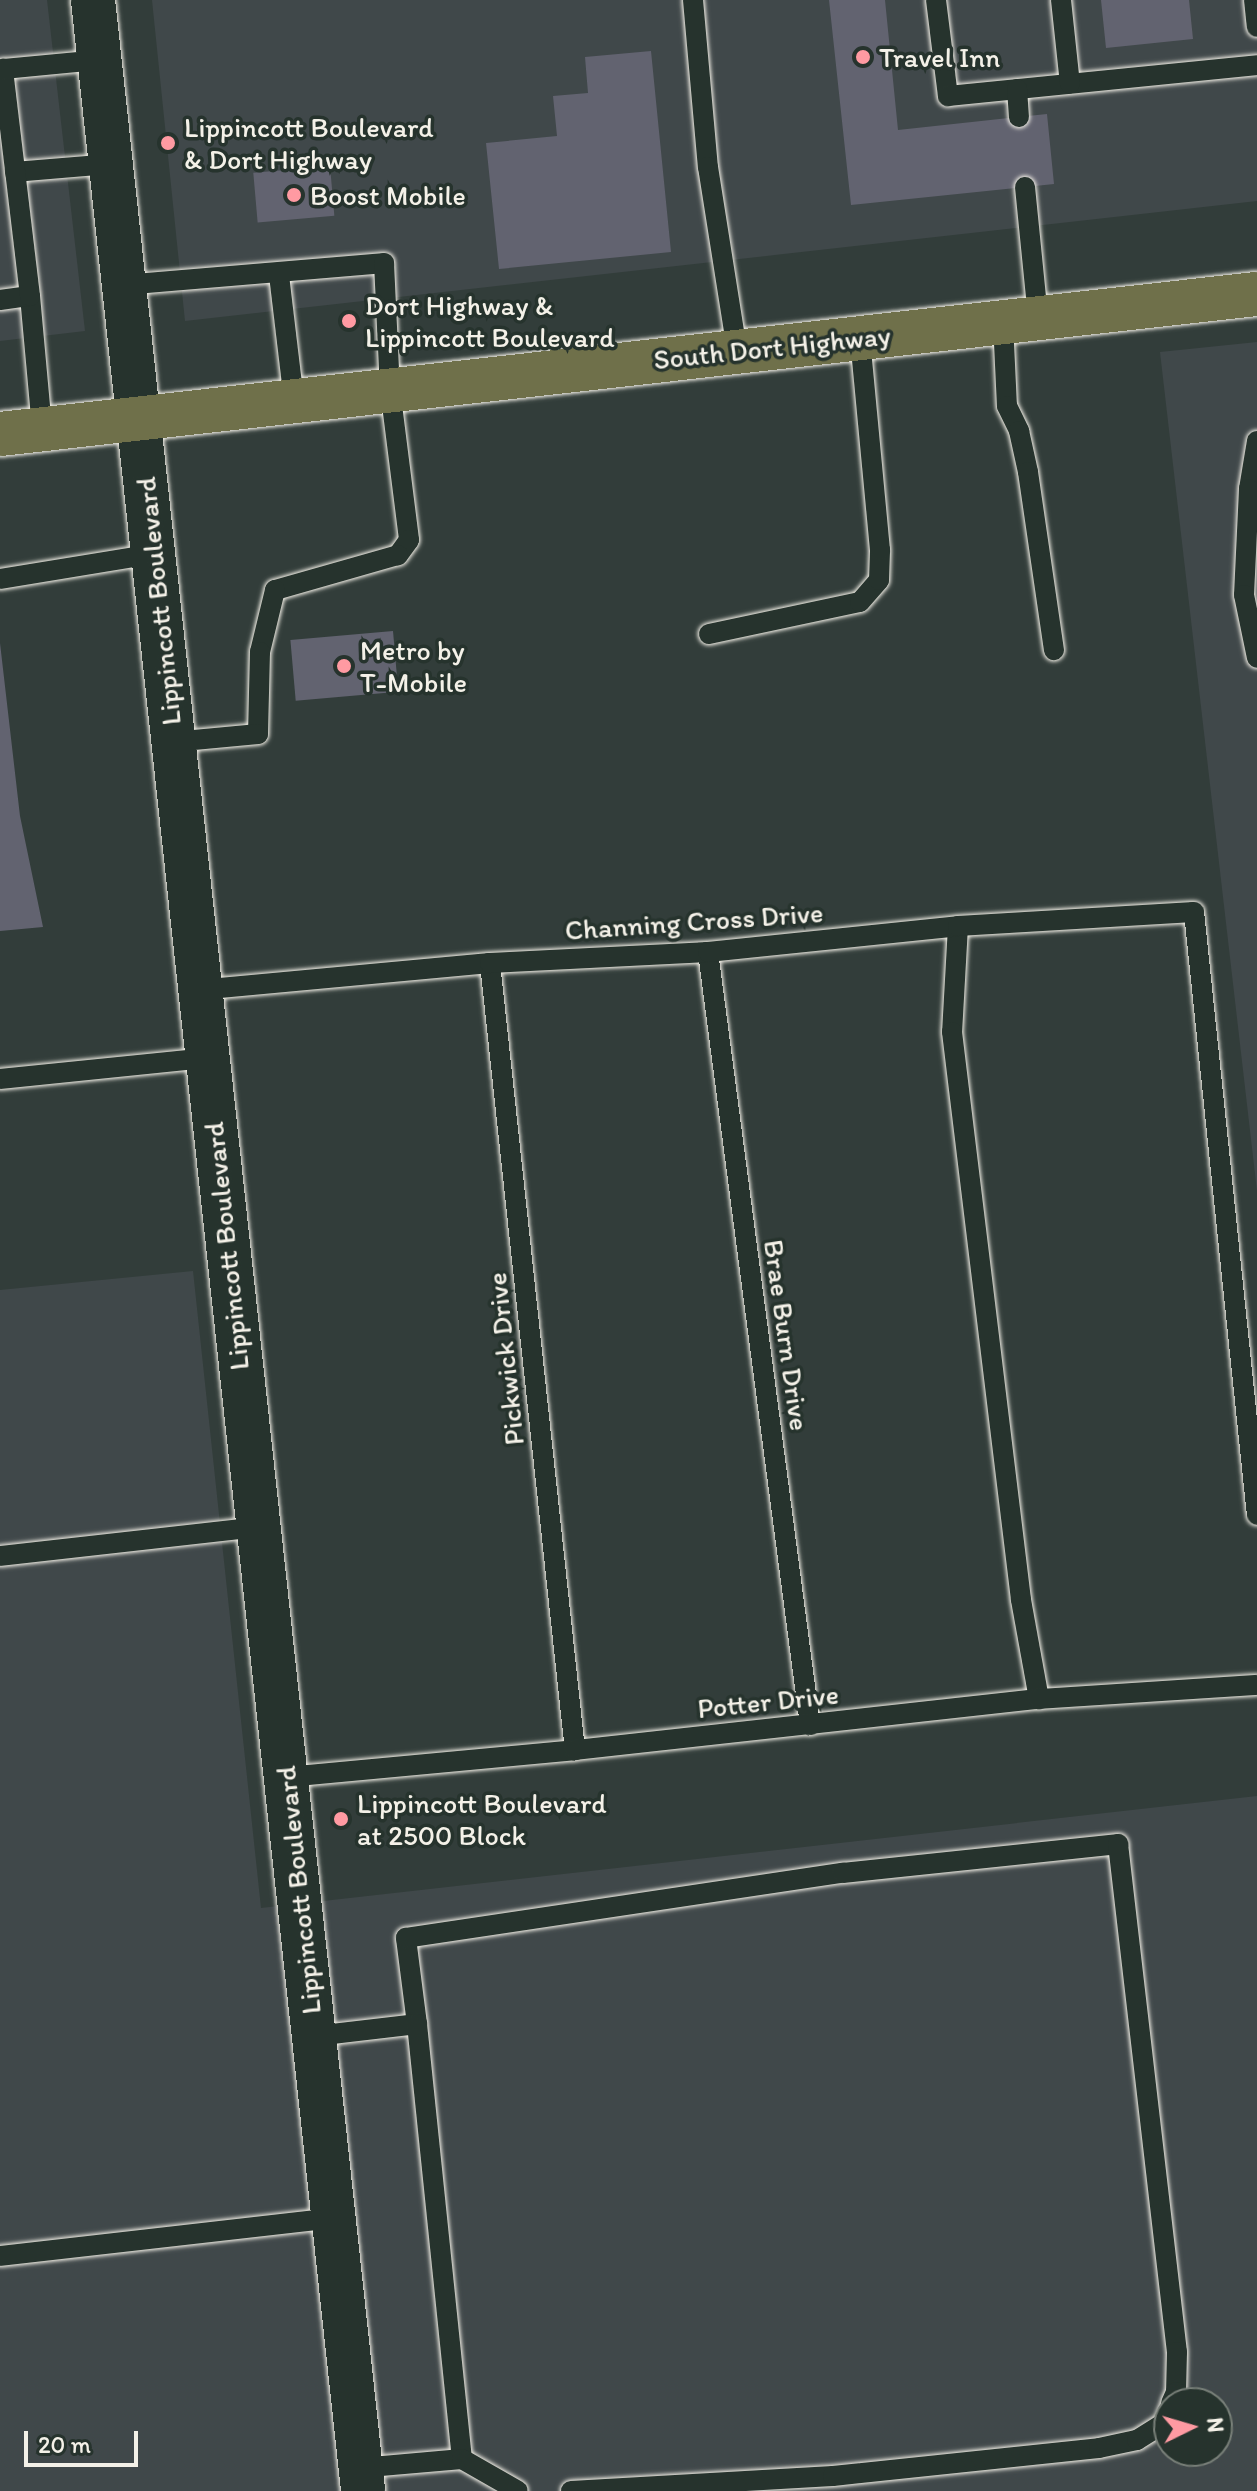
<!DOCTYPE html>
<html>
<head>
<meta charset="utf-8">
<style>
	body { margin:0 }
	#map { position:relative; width:1257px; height:2491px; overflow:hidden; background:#323d3a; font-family:Itim,sans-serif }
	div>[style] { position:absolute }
	.built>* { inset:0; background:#40484a }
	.building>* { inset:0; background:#626370; transform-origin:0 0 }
	.roads { filter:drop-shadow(0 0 2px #f4f1e8) drop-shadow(0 0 2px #f4f1e8) }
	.lane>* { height:20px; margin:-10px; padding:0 10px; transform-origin:10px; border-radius:10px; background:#26332d }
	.secondary>* { height:44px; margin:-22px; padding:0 22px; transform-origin:22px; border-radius:22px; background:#26332d }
	.primary>* { height:44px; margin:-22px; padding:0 22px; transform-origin:22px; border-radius:22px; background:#6f704a }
	.dots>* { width:22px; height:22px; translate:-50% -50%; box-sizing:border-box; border:4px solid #26332d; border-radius:50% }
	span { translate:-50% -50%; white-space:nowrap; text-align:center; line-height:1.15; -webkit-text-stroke:7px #26332d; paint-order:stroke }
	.poi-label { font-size:28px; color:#f4f1e8 }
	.left { translate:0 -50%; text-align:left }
	.street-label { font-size:28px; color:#f4f1e8 }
	.north { position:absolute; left:1153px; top:2387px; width:80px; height:80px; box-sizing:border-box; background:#26332d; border:2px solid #787f78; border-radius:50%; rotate:85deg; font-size:22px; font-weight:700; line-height:32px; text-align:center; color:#f4f1e8 }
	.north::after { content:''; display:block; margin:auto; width:28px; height:36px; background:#ff9aa2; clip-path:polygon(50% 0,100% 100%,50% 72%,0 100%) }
	.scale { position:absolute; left:24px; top:2431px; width:114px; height:36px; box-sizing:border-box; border:4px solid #f4f1e8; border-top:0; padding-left:10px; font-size:24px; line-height:28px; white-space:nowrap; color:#f4f1e8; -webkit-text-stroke:6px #26332d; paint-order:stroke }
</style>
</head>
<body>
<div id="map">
	<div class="built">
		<div style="clip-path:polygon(0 0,47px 0,85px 331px,0 341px)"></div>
		<div style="clip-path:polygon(152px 0,1257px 0,1257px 201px,185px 321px)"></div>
		<div style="clip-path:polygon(1257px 342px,1257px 1191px,1160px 352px)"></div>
		<div style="clip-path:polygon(evenodd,193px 1271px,261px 1908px,1257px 1796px,1257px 2491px,0 2491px,0 1290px,193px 1271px,1169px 2403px,1217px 2403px,1217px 2451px,1169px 2451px,1169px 2403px)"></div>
	</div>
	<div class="building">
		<div style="clip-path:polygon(829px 0,885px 0,898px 130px,1047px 114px,1054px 184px,851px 205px)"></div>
		<div style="clip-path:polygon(1101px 0,1189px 0,1193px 39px,1106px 48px)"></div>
		<div style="clip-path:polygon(651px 51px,671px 252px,499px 269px,486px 143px,557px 136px,553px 96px,588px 93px,585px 57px)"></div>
		<div style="left:330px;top:166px;width:50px;height:77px;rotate:85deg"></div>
		<div style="left:393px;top:631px;width:61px;height:103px;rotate:85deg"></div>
		<div style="clip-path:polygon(0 643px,20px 816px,43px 927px,0 931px)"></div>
	</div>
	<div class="roads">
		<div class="lane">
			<div style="left:693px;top:0;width:168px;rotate:84.9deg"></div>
			<div style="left:708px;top:167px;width:186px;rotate:81deg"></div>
			<div style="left:936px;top:0;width:97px;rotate:82.9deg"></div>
			<div style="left:948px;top:96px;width:311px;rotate:-5.7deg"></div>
			<div style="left:1061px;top:0;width:84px;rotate:83.9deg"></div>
			<div style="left:1254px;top:0;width:27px;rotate:84deg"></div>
			<div style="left:1017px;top:89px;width:28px;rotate:86deg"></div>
			<div style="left:15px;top:172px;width:96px;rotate:-4.8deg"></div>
			<div style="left:1025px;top:187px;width:132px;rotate:84.3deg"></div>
			<div style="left:279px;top:275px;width:126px;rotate:83.2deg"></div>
			<div style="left:124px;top:285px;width:261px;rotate:-4.8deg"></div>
			<div style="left:384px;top:263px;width:126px;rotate:87.3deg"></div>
			<div style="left:390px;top:389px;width:152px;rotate:82.8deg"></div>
			<div style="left:409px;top:540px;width:19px;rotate:126deg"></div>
			<div style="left:398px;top:555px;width:128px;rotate:164.1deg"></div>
			<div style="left:275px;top:590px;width:64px;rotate:103.6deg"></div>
			<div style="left:260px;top:652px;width:82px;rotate:91.4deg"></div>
			<div style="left:258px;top:734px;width:86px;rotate:174.7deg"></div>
			<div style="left:30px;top:296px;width:134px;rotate:84.8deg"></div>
			<div style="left:0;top:300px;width:30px;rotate:-8deg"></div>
			<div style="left:30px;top:296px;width:229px;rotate:-96.8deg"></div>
			<div style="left:3px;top:69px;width:95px;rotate:-5.4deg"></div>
			<div style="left:1003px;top:322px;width:84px;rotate:87.3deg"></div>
			<div style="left:1007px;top:406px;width:28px;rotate:64deg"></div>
			<div style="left:1019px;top:431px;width:42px;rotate:77.6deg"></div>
			<div style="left:1028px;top:472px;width:180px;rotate:81.7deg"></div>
			<div style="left:1257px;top:441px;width:49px;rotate:99.5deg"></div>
			<div style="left:1249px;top:489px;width:106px;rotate:92.7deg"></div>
			<div style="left:1244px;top:595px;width:64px;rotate:78.3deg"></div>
			<div style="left:0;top:579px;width:154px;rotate:-9.3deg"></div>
			<div style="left:709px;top:634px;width:154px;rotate:-12deg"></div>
			<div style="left:860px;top:602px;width:29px;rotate:-49deg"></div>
			<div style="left:879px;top:580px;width:30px;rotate:-88deg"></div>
			<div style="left:880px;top:550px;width:213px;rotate:-95.4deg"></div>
			<div style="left:958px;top:926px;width:106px;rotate:93.2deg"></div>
			<div style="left:952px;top:1032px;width:572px;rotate:83.07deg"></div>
			<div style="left:1021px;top:1600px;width:101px;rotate:79.7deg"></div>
			<div style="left:708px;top:952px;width:780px;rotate:82.48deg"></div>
			<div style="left:490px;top:963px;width:792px;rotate:83.84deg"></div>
			<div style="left:198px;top:990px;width:293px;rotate:-5.3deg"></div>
			<div style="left:490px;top:963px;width:218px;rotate:-2.9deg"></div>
			<div style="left:708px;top:952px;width:251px;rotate:-5.9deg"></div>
			<div style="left:958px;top:926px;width:236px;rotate:-3.4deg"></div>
			<div style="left:1194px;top:912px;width:606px;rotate:84.04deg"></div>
			<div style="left:0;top:1079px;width:206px;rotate:-5.8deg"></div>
			<div style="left:0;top:1556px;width:260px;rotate:-6.4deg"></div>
			<div style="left:286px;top:1777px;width:290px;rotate:-5.3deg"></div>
			<div style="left:575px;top:1750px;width:467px;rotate:-6.3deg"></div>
			<div style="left:1039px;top:1699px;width:218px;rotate:-3.7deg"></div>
			<div style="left:417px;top:2024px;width:87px;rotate:-97.3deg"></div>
			<div style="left:406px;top:1938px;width:442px;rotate:-8.5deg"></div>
			<div style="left:843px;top:1873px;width:277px;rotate:-6deg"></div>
			<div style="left:1118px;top:1844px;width:511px;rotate:83.38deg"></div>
			<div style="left:1177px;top:2352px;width:40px;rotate:91.4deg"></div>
			<div style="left:1176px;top:2392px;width:12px;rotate:114deg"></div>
			<div style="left:315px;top:2036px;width:103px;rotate:-6.7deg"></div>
			<div style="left:417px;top:2024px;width:437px;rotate:84.1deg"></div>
			<div style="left:462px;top:2459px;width:102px;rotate:175deg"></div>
			<div style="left:0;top:2256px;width:337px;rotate:-6.5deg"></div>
			<div style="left:462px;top:2459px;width:64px;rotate:29.7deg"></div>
			<div style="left:571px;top:2491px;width:262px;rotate:-3.3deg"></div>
			<div style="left:833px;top:2476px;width:267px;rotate:-6deg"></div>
			<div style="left:1099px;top:2448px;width:39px;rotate:-12deg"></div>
			<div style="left:1137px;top:2440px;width:32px;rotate:-32deg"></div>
			<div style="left:1164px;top:2423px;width:14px;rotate:-69deg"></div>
		</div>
		<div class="secondary">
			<div style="left:93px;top:0;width:2506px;rotate:83.81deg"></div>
		</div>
		<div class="primary">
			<div style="left:0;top:434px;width:1265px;rotate:-6.36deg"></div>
		</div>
	</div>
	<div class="dots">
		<div style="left:863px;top:57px;background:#ff9aa2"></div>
		<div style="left:168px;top:143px;background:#ff9aa2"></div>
		<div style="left:294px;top:195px;background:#ff9aa2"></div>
		<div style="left:349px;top:321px;background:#ff9aa2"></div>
		<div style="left:344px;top:666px;background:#ff9aa2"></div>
		<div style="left:341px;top:1819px;background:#ff9aa2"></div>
	</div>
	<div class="poi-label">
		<span class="left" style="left:879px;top:57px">Travel Inn</span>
		<span class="left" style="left:184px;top:143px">Lippincott Boulevard<br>&amp; Dort Highway</span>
		<span class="left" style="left:310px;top:195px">Boost Mobile</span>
		<span class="left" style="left:365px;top:321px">Dort Highway &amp;<br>Lippincott Boulevard</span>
		<span class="left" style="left:360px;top:666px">Metro by<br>T-Mobile</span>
		<span class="left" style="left:357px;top:1819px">Lippincott Boulevard<br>at 2500 Block</span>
	</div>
	<div class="street-label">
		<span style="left:772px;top:347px;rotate:-6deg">South Dort Highway</span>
		<span style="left:158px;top:601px;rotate:-96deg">Lippincott Boulevard</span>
		<span style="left:694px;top:921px;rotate:-4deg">Channing Cross Drive</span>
		<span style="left:226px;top:1246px;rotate:-96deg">Lippincott Boulevard</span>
		<span style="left:787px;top:1335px;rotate:82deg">Brae Burn Drive</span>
		<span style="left:505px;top:1359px;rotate:-96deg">Pickwick Drive</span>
		<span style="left:768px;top:1701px;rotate:-6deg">Potter Drive</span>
		<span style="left:298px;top:1890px;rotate:-96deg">Lippincott Boulevard</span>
	</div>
	<div class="north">N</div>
	<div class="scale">20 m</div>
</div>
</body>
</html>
